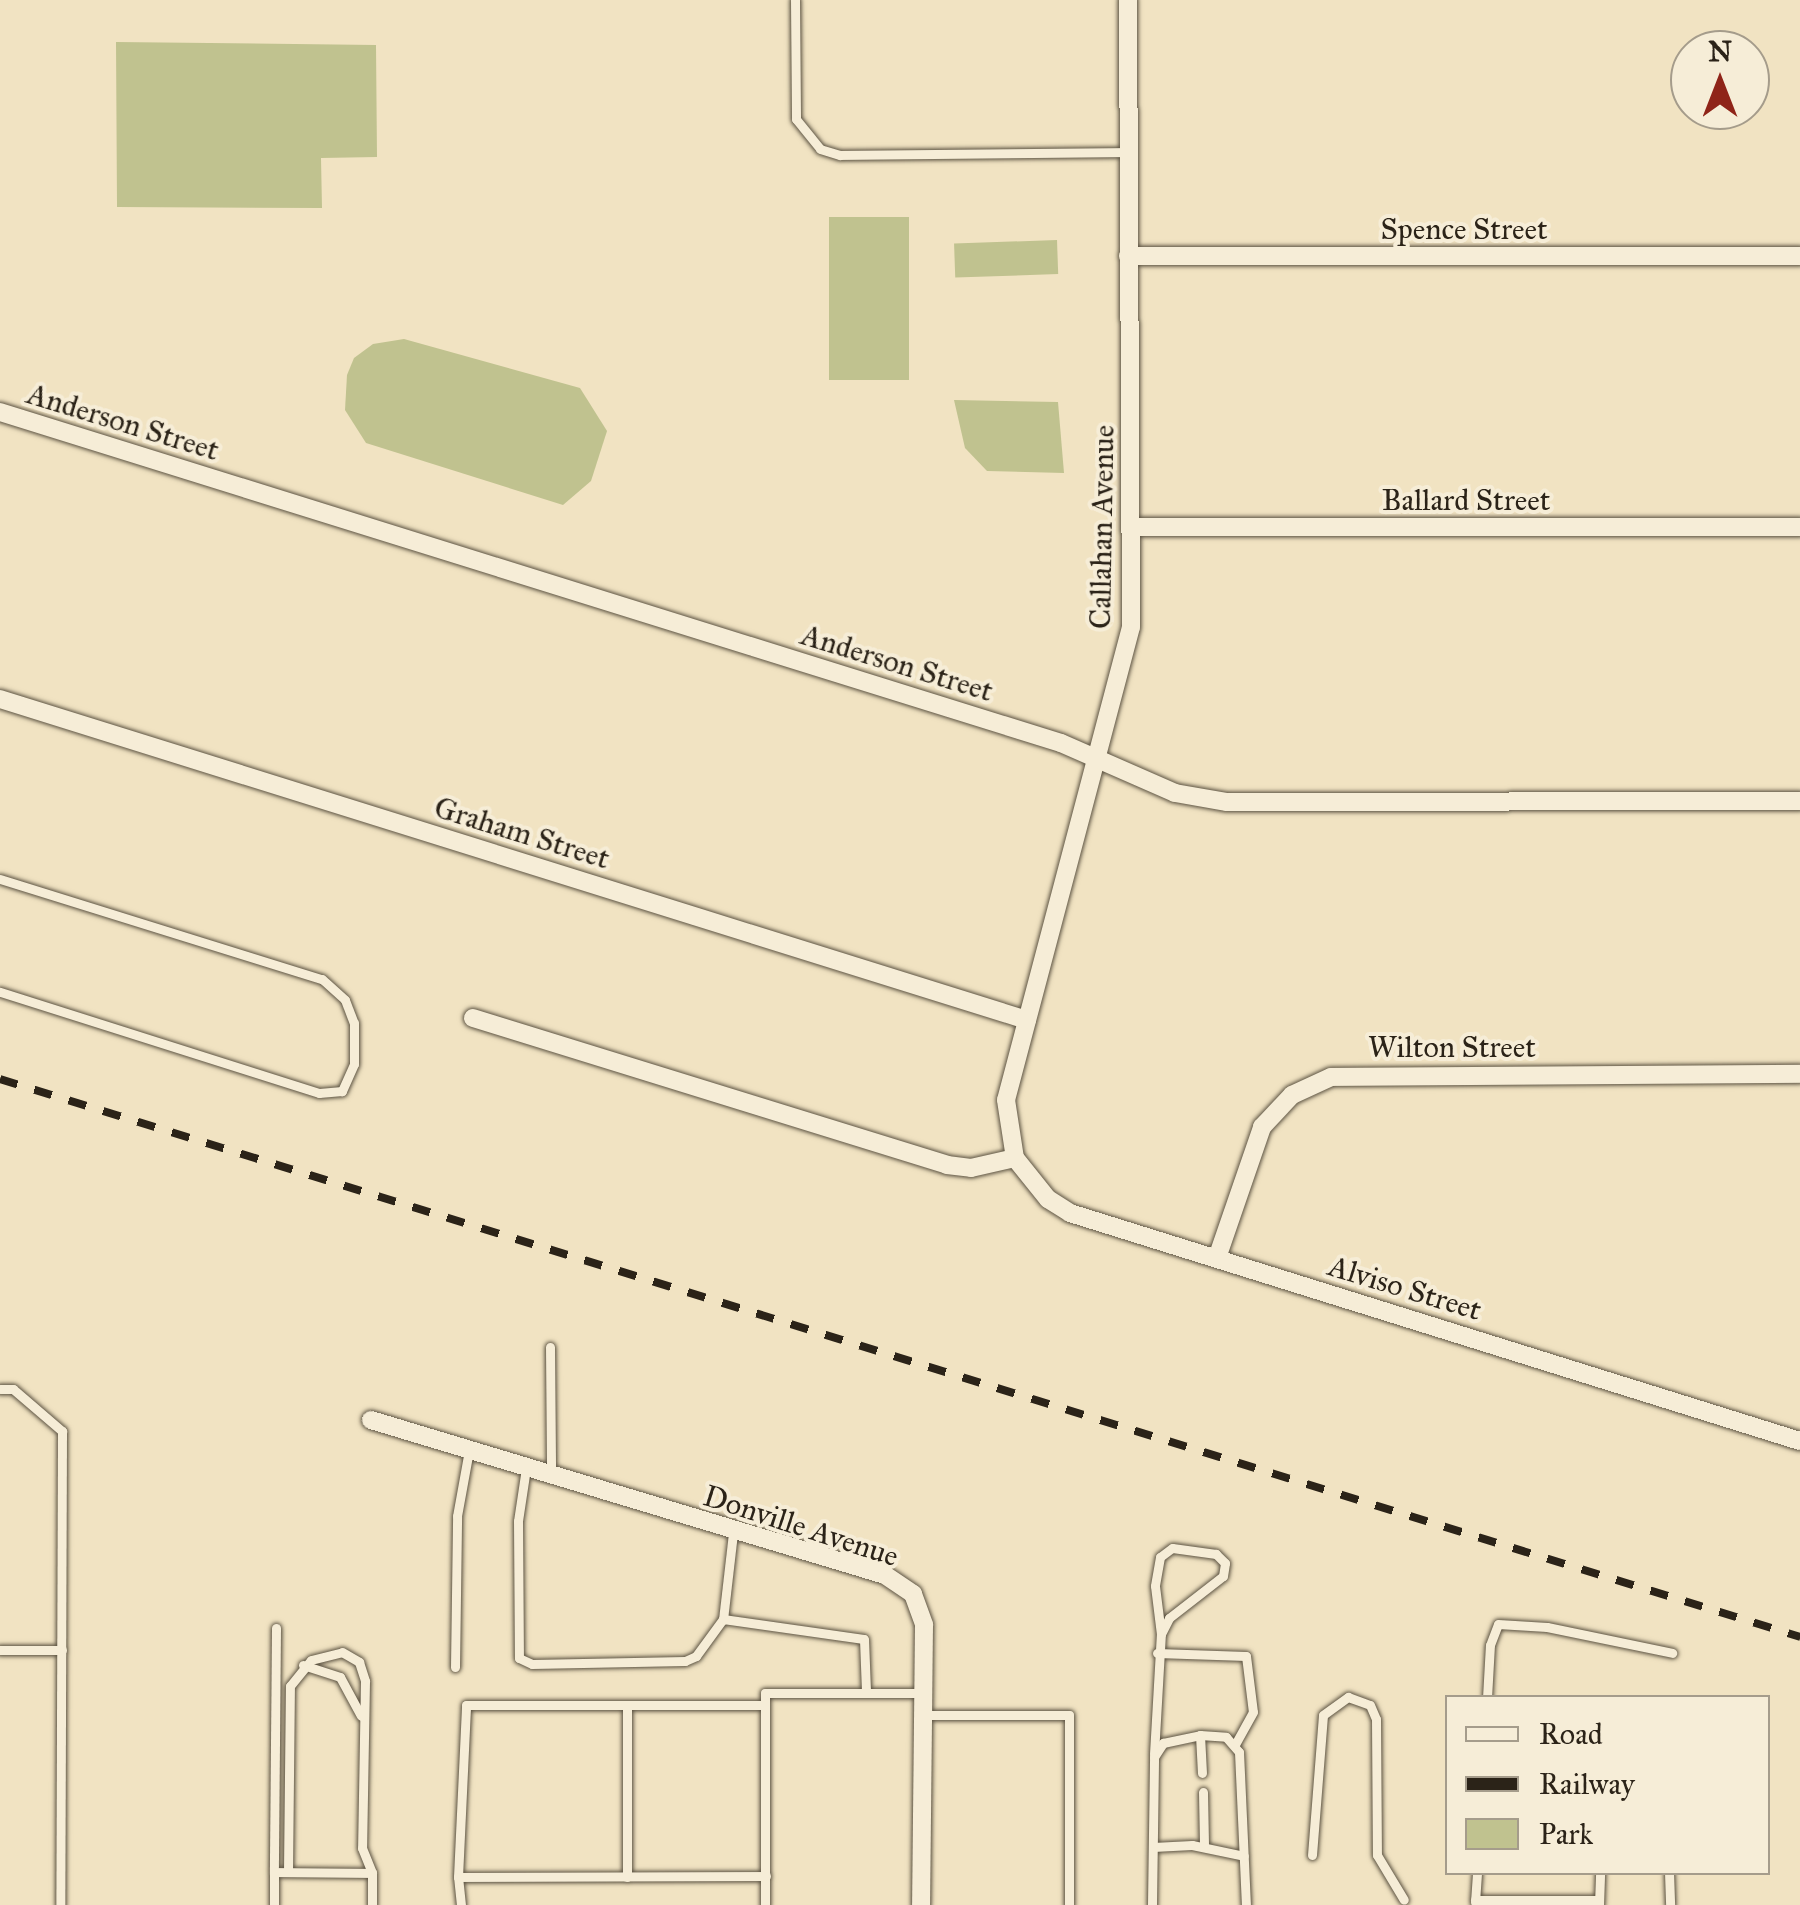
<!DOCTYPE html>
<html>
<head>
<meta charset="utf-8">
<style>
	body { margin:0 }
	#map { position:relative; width:1800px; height:1905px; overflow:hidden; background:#f1e3c2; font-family:"IM FELL Great Primer",serif }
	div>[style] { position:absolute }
	.green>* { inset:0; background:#c0c28f; transform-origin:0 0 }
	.roads { filter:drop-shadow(0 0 2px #5c5342) drop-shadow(0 0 2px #5c5342) }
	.lane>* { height:9px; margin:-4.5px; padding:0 4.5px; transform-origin:4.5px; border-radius:4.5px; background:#f6edd7 }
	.street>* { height:18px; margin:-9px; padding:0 9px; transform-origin:9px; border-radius:9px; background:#f6edd7 }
	.rail>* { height:8px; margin-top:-4px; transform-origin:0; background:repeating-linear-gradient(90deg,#2b2318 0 18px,transparent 0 36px) }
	span { translate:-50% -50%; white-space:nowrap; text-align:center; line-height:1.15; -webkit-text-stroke:8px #f6edd7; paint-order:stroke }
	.street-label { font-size:30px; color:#2b2318 }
	.legend { position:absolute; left:1445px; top:1695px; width:325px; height:180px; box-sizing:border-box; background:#f6edd7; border:2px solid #a59c8b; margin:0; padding:12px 18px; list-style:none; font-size:30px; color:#2b2318 }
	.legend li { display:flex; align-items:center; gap:20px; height:50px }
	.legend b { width:50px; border:2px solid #a59c8b }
	.north { position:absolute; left:1670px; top:30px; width:100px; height:100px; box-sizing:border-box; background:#f6edd7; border:2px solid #a59c8b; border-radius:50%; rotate:0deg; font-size:28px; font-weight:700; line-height:40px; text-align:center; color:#2b2318 }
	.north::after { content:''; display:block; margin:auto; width:35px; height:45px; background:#8f2418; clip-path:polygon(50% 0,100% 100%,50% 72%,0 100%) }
</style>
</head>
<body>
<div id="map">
	<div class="green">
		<div style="clip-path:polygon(116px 42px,376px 45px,377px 157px,321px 158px,322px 208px,117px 207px)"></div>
		<div style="left:909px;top:217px;width:163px;height:80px;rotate:90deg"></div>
		<div style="left:1057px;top:240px;width:34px;height:103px;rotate:88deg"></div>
		<div style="clip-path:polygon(404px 339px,580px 388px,607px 431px,591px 481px,563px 505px,366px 443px,345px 410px,347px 375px,354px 358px,373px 344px)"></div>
		<div style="clip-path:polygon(954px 400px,1058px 402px,1064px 473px,987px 471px,965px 448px)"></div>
	</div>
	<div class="roads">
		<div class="lane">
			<div style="left:795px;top:0;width:119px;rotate:89.5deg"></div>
			<div style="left:796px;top:119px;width:38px;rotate:51deg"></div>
			<div style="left:820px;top:149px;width:21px;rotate:17deg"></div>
			<div style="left:840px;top:155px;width:288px;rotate:-0.6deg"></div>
			<div style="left:0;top:879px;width:337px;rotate:17.3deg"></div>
			<div style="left:322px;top:979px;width:31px;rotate:42deg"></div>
			<div style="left:345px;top:1000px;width:25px;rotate:69deg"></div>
			<div style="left:354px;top:1023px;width:41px;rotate:90deg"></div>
			<div style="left:354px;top:1064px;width:30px;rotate:114deg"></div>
			<div style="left:342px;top:1091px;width:23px;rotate:175deg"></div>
			<div style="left:319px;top:1093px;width:335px;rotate:-162.4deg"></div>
			<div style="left:550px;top:1347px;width:126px;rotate:89.5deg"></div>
			<div style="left:0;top:1389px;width:13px"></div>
			<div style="left:13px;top:1389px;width:65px;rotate:40.6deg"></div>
			<div style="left:62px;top:1431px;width:474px;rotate:90.2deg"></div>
			<div style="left:526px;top:1468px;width:54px;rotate:98.6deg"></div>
			<div style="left:518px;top:1521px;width:137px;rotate:89.6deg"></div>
			<div style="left:519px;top:1658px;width:14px;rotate:25deg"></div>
			<div style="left:532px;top:1664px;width:153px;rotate:-1.1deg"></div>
			<div style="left:685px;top:1661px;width:12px;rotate:-24deg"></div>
			<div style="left:696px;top:1656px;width:46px;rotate:-53.9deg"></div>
			<div style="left:733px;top:1533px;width:87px;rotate:96.6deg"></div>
			<div style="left:723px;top:1619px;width:142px;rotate:8.1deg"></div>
			<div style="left:864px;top:1639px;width:53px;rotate:87.8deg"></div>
			<div style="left:276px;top:1628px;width:244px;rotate:90.5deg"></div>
			<div style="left:274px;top:1872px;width:98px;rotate:0.6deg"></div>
			<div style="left:0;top:1650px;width:62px"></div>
			<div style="left:1157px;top:1653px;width:89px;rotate:1.9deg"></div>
			<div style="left:1246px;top:1656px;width:56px;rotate:82.9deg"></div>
			<div style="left:1253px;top:1712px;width:37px;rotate:119deg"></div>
			<div style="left:303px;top:1665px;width:39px;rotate:18deg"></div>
			<div style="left:340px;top:1677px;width:44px;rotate:61.7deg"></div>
			<div style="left:455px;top:1667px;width:151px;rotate:-89.2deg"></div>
			<div style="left:457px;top:1516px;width:67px;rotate:-79.7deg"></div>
			<div style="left:1487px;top:1698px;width:53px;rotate:-86.8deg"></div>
			<div style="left:1490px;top:1645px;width:22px;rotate:-69deg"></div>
			<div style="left:1498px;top:1624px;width:49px;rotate:3.5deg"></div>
			<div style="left:1547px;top:1627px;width:128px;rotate:11.7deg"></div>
			<div style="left:923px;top:1715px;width:146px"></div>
			<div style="left:1069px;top:1715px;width:190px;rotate:90deg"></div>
			<div style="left:1200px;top:1735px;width:38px;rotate:87deg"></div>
			<div style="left:1154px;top:1754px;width:120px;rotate:-86.7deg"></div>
			<div style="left:1161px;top:1634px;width:18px;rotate:-63deg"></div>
			<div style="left:1169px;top:1618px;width:68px;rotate:-37.9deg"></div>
			<div style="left:1223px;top:1576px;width:13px;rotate:-81deg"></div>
			<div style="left:1225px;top:1563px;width:13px;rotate:-135deg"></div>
			<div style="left:1216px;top:1554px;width:44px;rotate:-172.2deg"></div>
			<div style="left:1172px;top:1548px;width:15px;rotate:143deg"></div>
			<div style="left:1160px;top:1557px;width:29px;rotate:100deg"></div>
			<div style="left:1155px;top:1586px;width:48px;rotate:82.9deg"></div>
			<div style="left:1203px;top:1792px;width:54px;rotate:88.9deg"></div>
			<div style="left:1153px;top:1847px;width:39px;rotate:-3deg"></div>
			<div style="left:1192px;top:1845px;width:53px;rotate:11.9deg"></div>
			<div style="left:1312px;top:1855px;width:140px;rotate:-85.5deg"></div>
			<div style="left:1323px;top:1715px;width:31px;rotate:-36deg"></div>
			<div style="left:1348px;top:1697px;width:23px;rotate:20deg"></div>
			<div style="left:1370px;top:1705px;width:15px;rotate:67deg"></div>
			<div style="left:1376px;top:1719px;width:136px;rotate:89.6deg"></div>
			<div style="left:1377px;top:1855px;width:52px;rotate:59deg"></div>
			<div style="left:288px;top:1872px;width:186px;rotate:-89.4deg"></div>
			<div style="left:290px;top:1686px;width:33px;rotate:-51deg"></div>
			<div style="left:311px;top:1660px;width:32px;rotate:-14deg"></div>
			<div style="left:342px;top:1652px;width:20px;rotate:30deg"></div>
			<div style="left:359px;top:1662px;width:20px;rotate:72deg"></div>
			<div style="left:365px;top:1681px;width:167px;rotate:91deg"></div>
			<div style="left:362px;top:1848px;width:27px;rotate:68deg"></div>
			<div style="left:372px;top:1873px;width:32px;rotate:90deg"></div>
			<div style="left:1669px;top:1872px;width:33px;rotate:88deg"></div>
			<div style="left:458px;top:1877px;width:172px;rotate:-87.3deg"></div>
			<div style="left:466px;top:1705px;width:299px"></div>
			<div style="left:627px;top:1877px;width:172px;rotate:-90deg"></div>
			<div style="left:1475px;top:1900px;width:124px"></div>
			<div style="left:1475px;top:1902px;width:30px;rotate:-86deg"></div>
			<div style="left:274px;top:1905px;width:33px;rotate:-90deg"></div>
			<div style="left:461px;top:1905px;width:28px;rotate:-96deg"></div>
			<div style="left:458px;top:1877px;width:308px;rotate:-0.2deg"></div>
			<div style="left:765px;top:1905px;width:212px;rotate:-90deg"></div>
			<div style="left:765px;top:1693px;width:158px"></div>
			<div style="left:1152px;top:1905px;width:148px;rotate:-89.2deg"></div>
			<div style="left:1154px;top:1757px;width:17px;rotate:-57deg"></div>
			<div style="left:1163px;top:1743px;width:38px;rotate:-12deg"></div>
			<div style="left:1200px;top:1735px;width:26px;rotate:4deg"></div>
			<div style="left:1226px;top:1737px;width:20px;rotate:49deg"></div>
			<div style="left:1239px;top:1752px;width:153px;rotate:87.4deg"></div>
			<div style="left:1599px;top:1905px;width:33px;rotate:-88deg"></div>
		</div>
		<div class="street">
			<div style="left:1128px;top:0;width:627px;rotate:89.73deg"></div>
			<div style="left:1131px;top:627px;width:489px;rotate:104.8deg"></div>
			<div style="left:1006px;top:1100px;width:59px;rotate:81.2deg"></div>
			<div style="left:1015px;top:1158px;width:53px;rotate:51.2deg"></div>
			<div style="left:1048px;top:1199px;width:26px;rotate:32deg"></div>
			<div style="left:1070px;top:1213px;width:765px;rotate:17.35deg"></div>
			<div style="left:1128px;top:256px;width:672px"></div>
			<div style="left:0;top:412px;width:1111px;rotate:17.33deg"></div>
			<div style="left:1061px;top:743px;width:124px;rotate:23.7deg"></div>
			<div style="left:1175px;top:793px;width:53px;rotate:9.8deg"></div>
			<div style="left:1227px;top:802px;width:573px;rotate:-0.1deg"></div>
			<div style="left:1133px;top:527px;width:667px"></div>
			<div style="left:0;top:699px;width:1076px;rotate:17.36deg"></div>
			<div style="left:473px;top:1018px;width:496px;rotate:17.2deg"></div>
			<div style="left:947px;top:1165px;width:24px;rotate:7deg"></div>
			<div style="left:971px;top:1168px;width:45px;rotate:-12.8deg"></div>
			<div style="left:1217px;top:1258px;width:139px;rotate:-71deg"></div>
			<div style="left:1262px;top:1127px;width:44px;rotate:-46.8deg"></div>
			<div style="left:1292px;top:1095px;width:43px;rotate:-24.8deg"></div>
			<div style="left:1331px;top:1077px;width:469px;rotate:-0.4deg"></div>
			<div style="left:371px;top:1420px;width:537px;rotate:16.78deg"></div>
			<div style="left:885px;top:1575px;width:34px;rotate:34deg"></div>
			<div style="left:913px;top:1594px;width:33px;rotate:70deg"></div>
			<div style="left:924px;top:1625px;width:280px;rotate:90.6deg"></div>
		</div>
	</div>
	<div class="rail">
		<div style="left:0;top:1079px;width:1885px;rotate:17.22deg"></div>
	</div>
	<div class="street-label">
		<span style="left:1464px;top:229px">Spence Street</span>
		<span style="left:123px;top:422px;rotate:17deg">Anderson Street</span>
		<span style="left:1466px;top:500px">Ballard Street</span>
		<span style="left:1102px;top:527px;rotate:-89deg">Callahan Avenue</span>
		<span style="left:897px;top:663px;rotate:17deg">Anderson Street</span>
		<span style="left:522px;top:833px;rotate:17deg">Graham Street</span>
		<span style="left:1452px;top:1047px">Wilton Street</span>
		<span style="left:1405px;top:1288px;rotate:17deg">Alviso Street</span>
		<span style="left:801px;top:1526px;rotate:18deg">Donville Avenue</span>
	</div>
	<ul class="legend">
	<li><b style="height:12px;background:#f6edd7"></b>Road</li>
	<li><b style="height:12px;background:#2b2318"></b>Railway</li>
	<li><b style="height:28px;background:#c0c28f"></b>Park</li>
	</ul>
	<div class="north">N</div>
</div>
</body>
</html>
